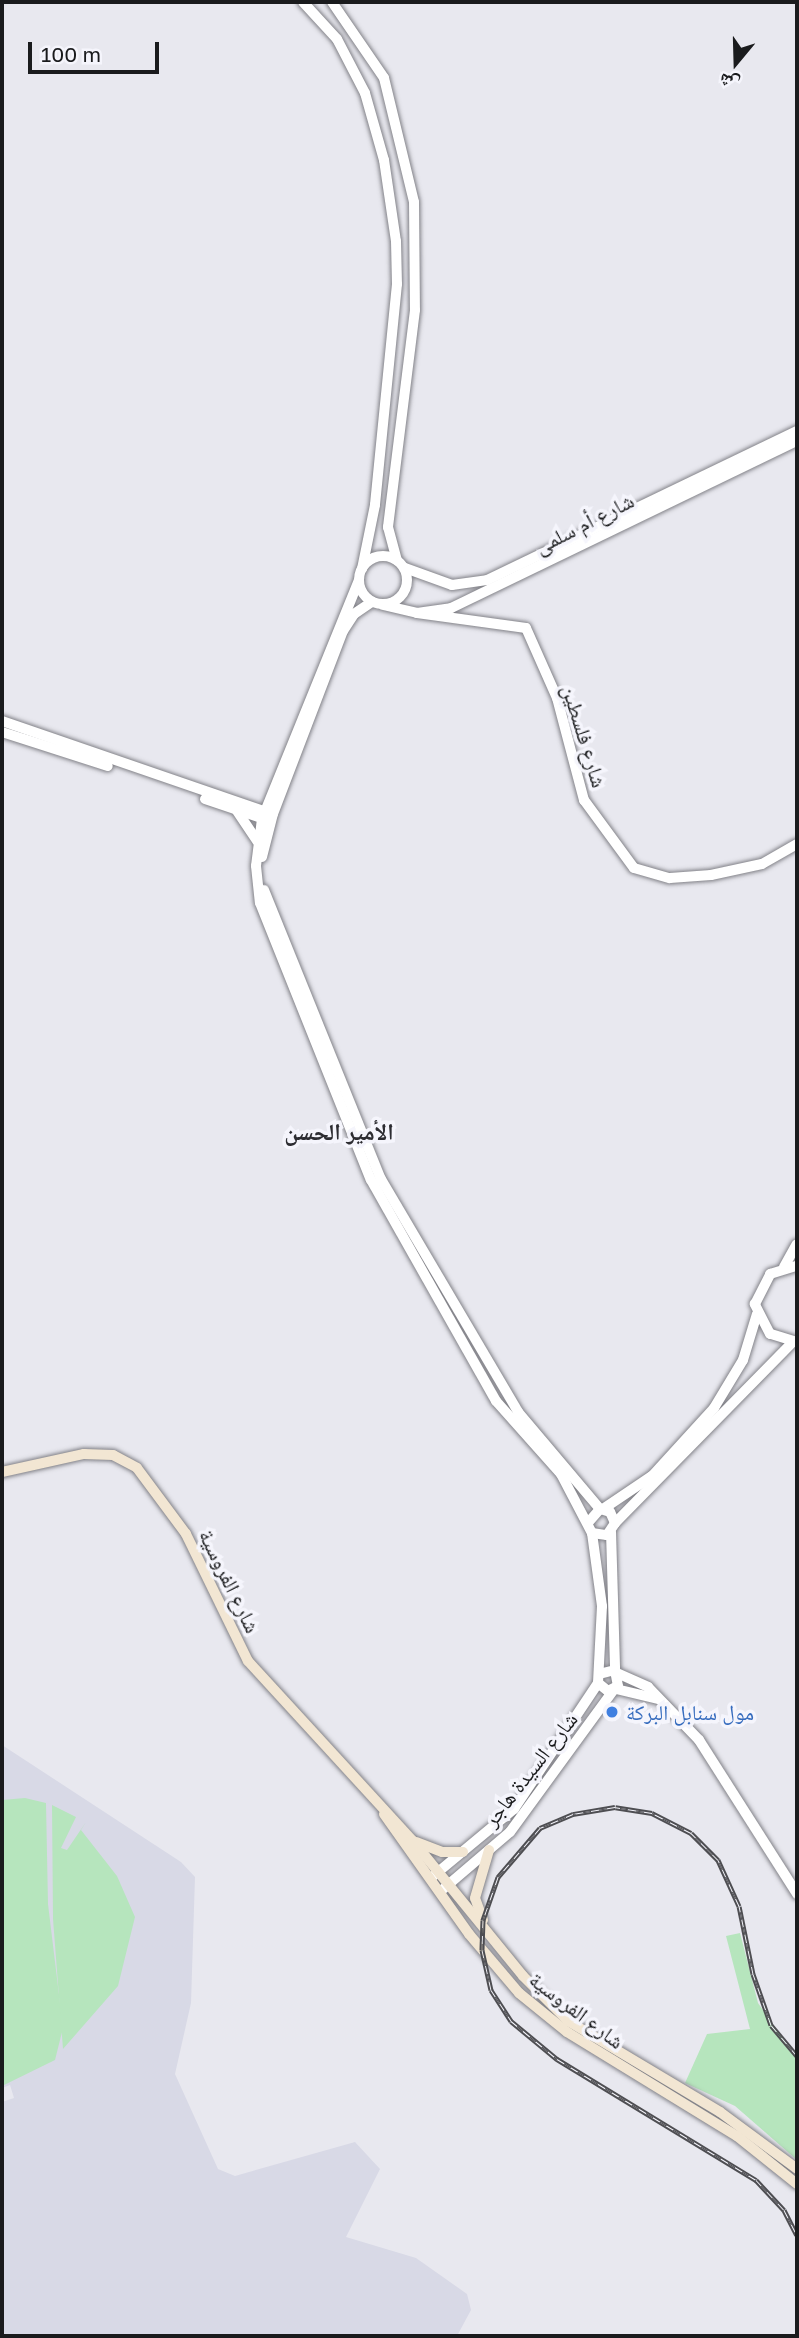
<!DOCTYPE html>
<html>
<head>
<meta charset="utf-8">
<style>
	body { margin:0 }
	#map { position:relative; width:799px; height:2338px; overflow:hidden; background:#e8e8ef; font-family:"Golos Text","Noto Naskh Arabic",sans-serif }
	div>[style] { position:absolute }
	.built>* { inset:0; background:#d8d9e6 }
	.green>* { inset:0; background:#b6e5bd }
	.roads { filter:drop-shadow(0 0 2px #828288) drop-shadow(0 0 2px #828288) }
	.tertiary>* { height:10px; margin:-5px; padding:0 5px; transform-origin:5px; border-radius:5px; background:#fff }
	.tertiary>.ring { margin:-5px; padding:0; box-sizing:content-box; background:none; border:10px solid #fff; border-radius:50% }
	.secondary>* { height:10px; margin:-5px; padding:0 5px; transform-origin:5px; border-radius:5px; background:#f2e6d3 }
	.rail>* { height:5px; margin-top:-2.5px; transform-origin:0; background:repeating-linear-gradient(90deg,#f5f5fc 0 8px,#4e4e52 0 16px); box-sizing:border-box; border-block:2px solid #4e4e52 }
	.dots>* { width:19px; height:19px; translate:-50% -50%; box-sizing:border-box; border:4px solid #f5f5fc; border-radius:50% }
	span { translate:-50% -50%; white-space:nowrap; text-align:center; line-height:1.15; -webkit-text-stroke:7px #f5f5fc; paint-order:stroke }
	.street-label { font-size:21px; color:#1a1b1d }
	.shop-label { font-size:21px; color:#366cbe }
	.left { translate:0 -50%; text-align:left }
	.neighbourhood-label { font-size:23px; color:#2d2d32; font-weight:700 }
	.frame { position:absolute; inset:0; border:4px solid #1a1b1d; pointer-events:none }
	.north { position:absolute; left:701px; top:28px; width:70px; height:70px; -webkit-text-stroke:5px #f5f5fc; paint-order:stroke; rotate:199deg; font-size:19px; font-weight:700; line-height:28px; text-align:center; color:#1a1b1d }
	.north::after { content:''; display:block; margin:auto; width:24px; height:32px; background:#1a1b1d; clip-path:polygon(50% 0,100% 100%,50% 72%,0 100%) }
	.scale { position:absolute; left:28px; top:42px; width:131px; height:32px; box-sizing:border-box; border:4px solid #1a1b1d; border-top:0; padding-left:9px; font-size:21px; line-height:24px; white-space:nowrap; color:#1a1b1d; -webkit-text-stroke:5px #f5f5fc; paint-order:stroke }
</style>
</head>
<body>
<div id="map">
	<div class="built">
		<div style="clip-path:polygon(2px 1745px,181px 1862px,195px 1877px,191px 2003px,175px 2074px,218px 2169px,235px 2176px,355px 2142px,380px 2169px,346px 2237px,416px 2258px,467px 2294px,471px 2310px,457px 2336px,2px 2336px,2px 2102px,14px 2098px,10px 2085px,2px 2088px)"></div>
	</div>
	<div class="green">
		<div style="clip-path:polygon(25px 1798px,46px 1803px,48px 1904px,63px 2028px,55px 2060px,2px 2086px,2px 1800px)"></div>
		<div style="clip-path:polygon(52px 1805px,76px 1817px,61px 1848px,67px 1850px,86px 1822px,81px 1830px,117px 1876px,135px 1917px,118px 1986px,63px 2049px,53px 1919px)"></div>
		<div style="clip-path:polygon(740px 1933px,758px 2003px,797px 2059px,797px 2160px,735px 2106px,685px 2083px,707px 2034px,750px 2029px,726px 1936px)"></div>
	</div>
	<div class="roads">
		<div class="tertiary">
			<div style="left:303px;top:2px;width:50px;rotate:47.4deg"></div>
			<div style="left:337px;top:39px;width:61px;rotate:62.6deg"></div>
			<div style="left:365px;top:93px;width:70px;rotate:74.2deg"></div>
			<div style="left:384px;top:160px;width:82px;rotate:81.6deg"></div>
			<div style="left:396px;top:241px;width:43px;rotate:88.7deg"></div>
			<div style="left:397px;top:284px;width:222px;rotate:95.7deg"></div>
			<div style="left:375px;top:505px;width:65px;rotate:101.5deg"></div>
			<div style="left:332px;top:2px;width:92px;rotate:55.6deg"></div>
			<div style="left:384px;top:78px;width:128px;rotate:76.4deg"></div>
			<div style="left:414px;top:202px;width:108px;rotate:89.5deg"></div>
			<div style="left:415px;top:310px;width:219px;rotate:97.1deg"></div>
			<div style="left:388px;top:527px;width:34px;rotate:75deg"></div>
			<div class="ring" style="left:359px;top:556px;width:38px;height:38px"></div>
			<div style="left:405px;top:568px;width:50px;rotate:19.9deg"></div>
			<div style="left:452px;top:585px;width:35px;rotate:-8deg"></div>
			<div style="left:487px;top:580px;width:344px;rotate:-25.7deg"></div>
			<div style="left:359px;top:580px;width:258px;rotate:112.1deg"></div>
			<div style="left:262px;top:819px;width:47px;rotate:97.3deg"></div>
			<div style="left:256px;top:866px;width:37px;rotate:84deg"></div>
			<div style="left:260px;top:903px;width:298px;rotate:68.2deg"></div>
			<div style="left:371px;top:1180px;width:254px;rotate:60.5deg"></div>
			<div style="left:496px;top:1401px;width:98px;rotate:48.3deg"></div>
			<div style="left:561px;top:1474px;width:67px;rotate:62.3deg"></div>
			<div style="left:592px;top:1533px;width:15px;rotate:8deg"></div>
			<div style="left:607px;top:1535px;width:14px;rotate:-56deg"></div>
			<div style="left:615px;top:1523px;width:12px;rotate:-114deg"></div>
			<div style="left:610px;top:1512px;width:10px;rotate:-163deg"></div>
			<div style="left:600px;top:1509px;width:18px;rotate:131deg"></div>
			<div style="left:383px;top:605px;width:35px;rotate:13deg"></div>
			<div style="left:417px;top:613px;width:34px;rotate:-8deg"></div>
			<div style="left:451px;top:608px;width:384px;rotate:-25.8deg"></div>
			<div style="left:417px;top:613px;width:110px;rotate:7.8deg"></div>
			<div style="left:526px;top:628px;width:77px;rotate:66.1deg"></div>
			<div style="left:557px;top:698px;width:106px;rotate:75.2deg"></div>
			<div style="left:584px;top:800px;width:84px;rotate:53.7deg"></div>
			<div style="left:634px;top:868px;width:37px;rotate:16deg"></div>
			<div style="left:670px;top:878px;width:41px;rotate:-4.2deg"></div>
			<div style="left:711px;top:875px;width:52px;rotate:-12.2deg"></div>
			<div style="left:762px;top:864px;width:40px;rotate:-29.7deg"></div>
			<div style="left:2px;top:721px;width:282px;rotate:19deg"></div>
			<div style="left:2px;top:732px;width:111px;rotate:17.8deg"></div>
			<div style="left:205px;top:799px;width:65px;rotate:18.7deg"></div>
			<div style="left:237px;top:811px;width:36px;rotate:56deg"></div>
			<div style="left:262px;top:857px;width:44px;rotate:-75.7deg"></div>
			<div style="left:273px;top:814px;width:196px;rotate:-69.1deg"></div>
			<div style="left:343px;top:631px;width:20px;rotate:-57deg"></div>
			<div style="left:354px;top:614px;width:22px;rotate:-34deg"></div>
			<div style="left:264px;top:890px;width:312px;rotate:68deg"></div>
			<div style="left:381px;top:1179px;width:270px;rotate:59.5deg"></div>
			<div style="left:518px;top:1412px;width:127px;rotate:49.8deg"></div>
			<div style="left:784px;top:1267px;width:26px;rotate:-61deg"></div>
			<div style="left:797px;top:1342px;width:28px;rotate:-163deg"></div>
			<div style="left:770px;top:1334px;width:34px;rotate:-117deg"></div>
			<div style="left:755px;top:1304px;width:34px;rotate:-63deg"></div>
			<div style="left:770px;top:1274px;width:28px;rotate:-17deg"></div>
			<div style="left:603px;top:1509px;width:59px;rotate:-34deg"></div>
			<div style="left:652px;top:1476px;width:92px;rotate:-47.6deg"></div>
			<div style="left:714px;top:1408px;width:56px;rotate:-58.9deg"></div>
			<div style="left:743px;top:1360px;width:48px;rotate:-73.1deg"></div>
			<div style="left:615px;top:1523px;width:254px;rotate:-45.5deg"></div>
			<div style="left:611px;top:1532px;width:138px;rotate:88.3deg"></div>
			<div style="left:592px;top:1533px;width:74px;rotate:82.2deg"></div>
			<div style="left:602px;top:1606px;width:77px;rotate:93deg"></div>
			<div style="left:598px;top:1683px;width:13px;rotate:39deg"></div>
			<div style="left:608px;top:1691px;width:11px;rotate:-27deg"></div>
			<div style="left:618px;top:1686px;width:16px;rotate:-101deg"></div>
			<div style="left:615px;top:1670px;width:16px;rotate:166deg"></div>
			<div style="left:617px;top:1673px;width:34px;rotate:24deg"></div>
			<div style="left:648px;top:1687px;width:74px;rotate:46.1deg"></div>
			<div style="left:699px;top:1740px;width:183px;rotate:57.5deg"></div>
			<div style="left:616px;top:1689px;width:43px;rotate:13.4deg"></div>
			<div style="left:432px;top:1877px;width:107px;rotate:-39.7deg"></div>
			<div style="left:514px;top:1809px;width:151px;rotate:-56.3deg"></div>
			<div style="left:442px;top:1890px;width:89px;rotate:-40.5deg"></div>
			<div style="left:510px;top:1832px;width:175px;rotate:-53.9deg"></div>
		</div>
		<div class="secondary">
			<div style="left:2px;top:1472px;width:84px;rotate:-12.4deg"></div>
			<div style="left:84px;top:1454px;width:29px;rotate:2deg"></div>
			<div style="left:113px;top:1455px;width:27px;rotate:28deg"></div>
			<div style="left:137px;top:1468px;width:82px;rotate:53.4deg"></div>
			<div style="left:186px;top:1534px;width:141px;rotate:64deg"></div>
			<div style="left:248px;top:1661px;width:244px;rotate:47.5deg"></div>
			<div style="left:413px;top:1841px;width:174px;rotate:50.8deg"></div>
			<div style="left:523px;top:1976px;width:64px;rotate:45deg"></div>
			<div style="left:568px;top:2021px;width:177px;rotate:30.9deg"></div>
			<div style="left:720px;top:2112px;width:96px;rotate:36.5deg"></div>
			<div style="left:384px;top:1814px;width:147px;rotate:54.7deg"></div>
			<div style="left:469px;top:1934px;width:77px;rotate:49.7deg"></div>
			<div style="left:519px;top:1993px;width:62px;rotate:39.1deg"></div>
			<div style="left:567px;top:2032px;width:199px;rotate:31.5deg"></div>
			<div style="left:737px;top:2136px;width:77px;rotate:38.7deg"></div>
			<div style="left:416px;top:1842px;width:28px;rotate:21deg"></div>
			<div style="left:442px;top:1852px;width:21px"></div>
			<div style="left:483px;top:1920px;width:23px;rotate:-110deg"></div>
			<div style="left:475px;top:1898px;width:50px;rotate:-73.7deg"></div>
		</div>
	</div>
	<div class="rail">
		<div style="left:797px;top:2056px;width:40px;rotate:-130deg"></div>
		<div style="left:771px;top:2025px;width:54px;rotate:-109.4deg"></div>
		<div style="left:753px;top:1974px;width:69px;rotate:-101.6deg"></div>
		<div style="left:739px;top:1906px;width:51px;rotate:-114.5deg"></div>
		<div style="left:718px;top:1860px;width:38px;rotate:-135deg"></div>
		<div style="left:691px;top:1833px;width:44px;rotate:-152.9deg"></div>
		<div style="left:652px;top:1813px;width:37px;rotate:-171deg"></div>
		<div style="left:615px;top:1807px;width:43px;rotate:170.5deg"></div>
		<div style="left:573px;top:1814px;width:36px;rotate:157deg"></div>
		<div style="left:540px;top:1828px;width:65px;rotate:130.6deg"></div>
		<div style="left:498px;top:1877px;width:46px;rotate:109.2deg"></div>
		<div style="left:483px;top:1920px;width:30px;rotate:92deg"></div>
		<div style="left:482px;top:1950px;width:41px;rotate:77.3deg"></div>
		<div style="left:491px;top:1990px;width:37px;rotate:57deg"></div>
		<div style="left:511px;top:2021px;width:60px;rotate:39.6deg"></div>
		<div style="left:557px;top:2059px;width:233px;rotate:31.3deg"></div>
		<div style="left:756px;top:2180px;width:41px;rotate:47deg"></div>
		<div style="left:784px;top:2210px;width:28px;rotate:63deg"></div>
	</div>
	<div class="dots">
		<div style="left:612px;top:1712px;background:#3f7fe0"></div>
	</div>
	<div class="street-label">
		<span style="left:584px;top:523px;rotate:-27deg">شارع أم سلمى</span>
		<span style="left:585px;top:736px;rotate:73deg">شارع فلسطين</span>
		<span style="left:230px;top:1581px;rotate:64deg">شارع الفروسية</span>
		<span style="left:530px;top:1769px;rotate:-52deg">شارع السيدة هاجر</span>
		<span style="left:577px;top:2010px;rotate:37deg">شارع الفروسية</span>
	</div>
	<div class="shop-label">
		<span class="left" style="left:626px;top:1712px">مول سنابل البركة</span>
	</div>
	<div class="neighbourhood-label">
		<span style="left:339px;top:1131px">الأمير الحسن</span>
	</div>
	<div class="frame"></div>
	<div class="north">ش</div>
	<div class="scale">100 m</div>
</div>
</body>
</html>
